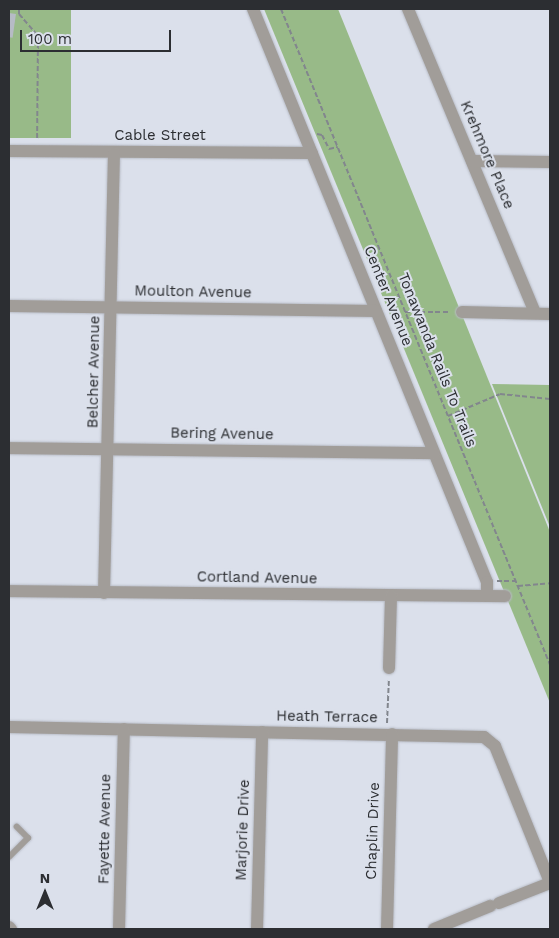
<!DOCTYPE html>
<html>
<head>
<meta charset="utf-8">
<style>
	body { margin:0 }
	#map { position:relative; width:559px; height:938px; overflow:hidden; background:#dbe0eb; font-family:"Work Sans",sans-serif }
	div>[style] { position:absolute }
	.green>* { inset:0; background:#98ba88; transform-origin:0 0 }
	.building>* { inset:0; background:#b6bbc5; transform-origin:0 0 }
	.path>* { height:2px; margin-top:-1px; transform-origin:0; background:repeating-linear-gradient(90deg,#82868d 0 5px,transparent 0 7.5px) }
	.roads { filter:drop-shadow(0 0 1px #b8bcc6) drop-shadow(0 0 1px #b8bcc6) }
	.service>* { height:6px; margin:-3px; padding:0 3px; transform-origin:3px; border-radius:3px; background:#a19d99 }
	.minor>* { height:12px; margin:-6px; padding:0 6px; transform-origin:6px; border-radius:6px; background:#a19d99 }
	.tertiary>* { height:12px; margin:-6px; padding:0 6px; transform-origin:6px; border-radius:6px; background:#a19d99 }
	span { translate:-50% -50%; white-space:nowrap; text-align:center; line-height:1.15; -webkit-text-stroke:4px #dbe0eb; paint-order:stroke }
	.street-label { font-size:15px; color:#2c2e32 }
	.frame { position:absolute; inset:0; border:10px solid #2c2e32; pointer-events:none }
	.north { position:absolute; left:20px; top:868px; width:50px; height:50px; -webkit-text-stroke:4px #dbe0eb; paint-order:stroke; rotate:0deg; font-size:14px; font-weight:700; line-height:20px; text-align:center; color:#2c2e32 }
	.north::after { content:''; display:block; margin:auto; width:18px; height:22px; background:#2c2e32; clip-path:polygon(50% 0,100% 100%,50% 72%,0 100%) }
	.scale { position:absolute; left:20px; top:30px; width:151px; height:22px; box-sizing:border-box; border:2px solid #2c2e32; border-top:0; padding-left:6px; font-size:15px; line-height:18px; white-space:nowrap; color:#2c2e32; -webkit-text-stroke:4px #dbe0eb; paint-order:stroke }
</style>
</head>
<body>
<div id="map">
	<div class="green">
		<div style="left:9px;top:9px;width:62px;height:129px"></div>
		<div style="clip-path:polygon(264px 9px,338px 9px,550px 532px,550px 703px)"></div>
		<div style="clip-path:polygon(492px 384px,550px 385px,550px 527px)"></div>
	</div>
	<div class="building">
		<div style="left:9px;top:13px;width:7px;height:24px;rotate:8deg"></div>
	</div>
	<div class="path">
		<div style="left:19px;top:9px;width:5px;rotate:90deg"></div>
		<div style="left:19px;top:14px;width:29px;rotate:49deg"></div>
		<div style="left:38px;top:36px;width:105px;rotate:90.5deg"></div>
		<div style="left:281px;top:9px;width:709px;rotate:67.7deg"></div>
		<div style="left:317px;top:134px;width:5px;rotate:11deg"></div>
		<div style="left:322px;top:135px;width:16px;rotate:63deg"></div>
		<div style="left:329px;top:149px;width:9px;rotate:-13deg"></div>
		<div style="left:405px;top:312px;width:45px"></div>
		<div style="left:448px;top:416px;width:56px;rotate:-22.9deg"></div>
		<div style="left:500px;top:394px;width:50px;rotate:5.7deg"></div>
		<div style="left:497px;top:581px;width:18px"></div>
		<div style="left:518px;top:586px;width:32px;rotate:-5deg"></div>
		<div style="left:387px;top:723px;width:45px;rotate:-87.5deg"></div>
	</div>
	<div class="roads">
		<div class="service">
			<div style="left:9px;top:857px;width:27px;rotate:-45deg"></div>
			<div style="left:28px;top:838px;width:16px;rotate:-135deg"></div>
		</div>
		<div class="minor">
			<div style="left:253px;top:9px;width:619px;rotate:67.79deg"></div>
			<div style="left:487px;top:582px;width:14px;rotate:90deg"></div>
			<div style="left:408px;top:9px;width:329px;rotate:67.3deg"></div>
			<div style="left:9px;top:151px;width:303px;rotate:0.4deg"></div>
			<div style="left:472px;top:161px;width:78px;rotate:0.7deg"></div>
			<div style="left:9px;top:306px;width:367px;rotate:0.8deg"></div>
			<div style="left:462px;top:312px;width:88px;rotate:1.3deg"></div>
			<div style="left:9px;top:448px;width:425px;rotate:0.7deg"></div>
			<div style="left:9px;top:591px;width:496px;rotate:0.6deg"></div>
			<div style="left:104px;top:593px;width:440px;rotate:-88.7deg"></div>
			<div style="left:389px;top:668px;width:72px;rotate:-88.4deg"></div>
			<div style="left:9px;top:727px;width:475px;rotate:1.2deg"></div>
			<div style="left:484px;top:737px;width:14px;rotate:39deg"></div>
			<div style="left:495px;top:746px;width:147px;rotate:68deg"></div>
			<div style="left:499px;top:903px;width:55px;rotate:-21.4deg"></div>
			<div style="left:119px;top:929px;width:200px;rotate:-88.6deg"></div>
			<div style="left:257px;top:929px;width:197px;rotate:-88.5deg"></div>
			<div style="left:387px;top:929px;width:195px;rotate:-88.5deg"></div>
			<div style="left:434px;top:929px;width:61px;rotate:-22.3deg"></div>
		</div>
		<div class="tertiary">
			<div style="left:9px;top:927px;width:3px;rotate:45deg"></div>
		</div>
	</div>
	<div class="street-label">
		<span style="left:160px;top:136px">Cable Street</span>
		<span style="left:487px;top:155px;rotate:67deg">Krehmore Place</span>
		<span style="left:193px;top:292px;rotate:1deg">Moulton Avenue</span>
		<span style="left:388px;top:296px;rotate:68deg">Center Avenue</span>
		<span style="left:437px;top:360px;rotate:68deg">Tonawanda Rails To Trails</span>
		<span style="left:94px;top:372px;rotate:-89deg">Belcher Avenue</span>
		<span style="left:222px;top:434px;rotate:1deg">Bering Avenue</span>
		<span style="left:257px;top:578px;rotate:1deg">Cortland Avenue</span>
		<span style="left:327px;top:717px;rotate:1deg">Heath Terrace</span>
		<span style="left:105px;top:829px;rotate:-89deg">Fayette Avenue</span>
		<span style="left:243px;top:830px;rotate:-88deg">Marjorie Drive</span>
		<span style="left:373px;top:831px;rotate:-88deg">Chaplin Drive</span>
	</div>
	<div class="frame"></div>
	<div class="north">N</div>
	<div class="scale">100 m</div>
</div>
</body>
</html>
